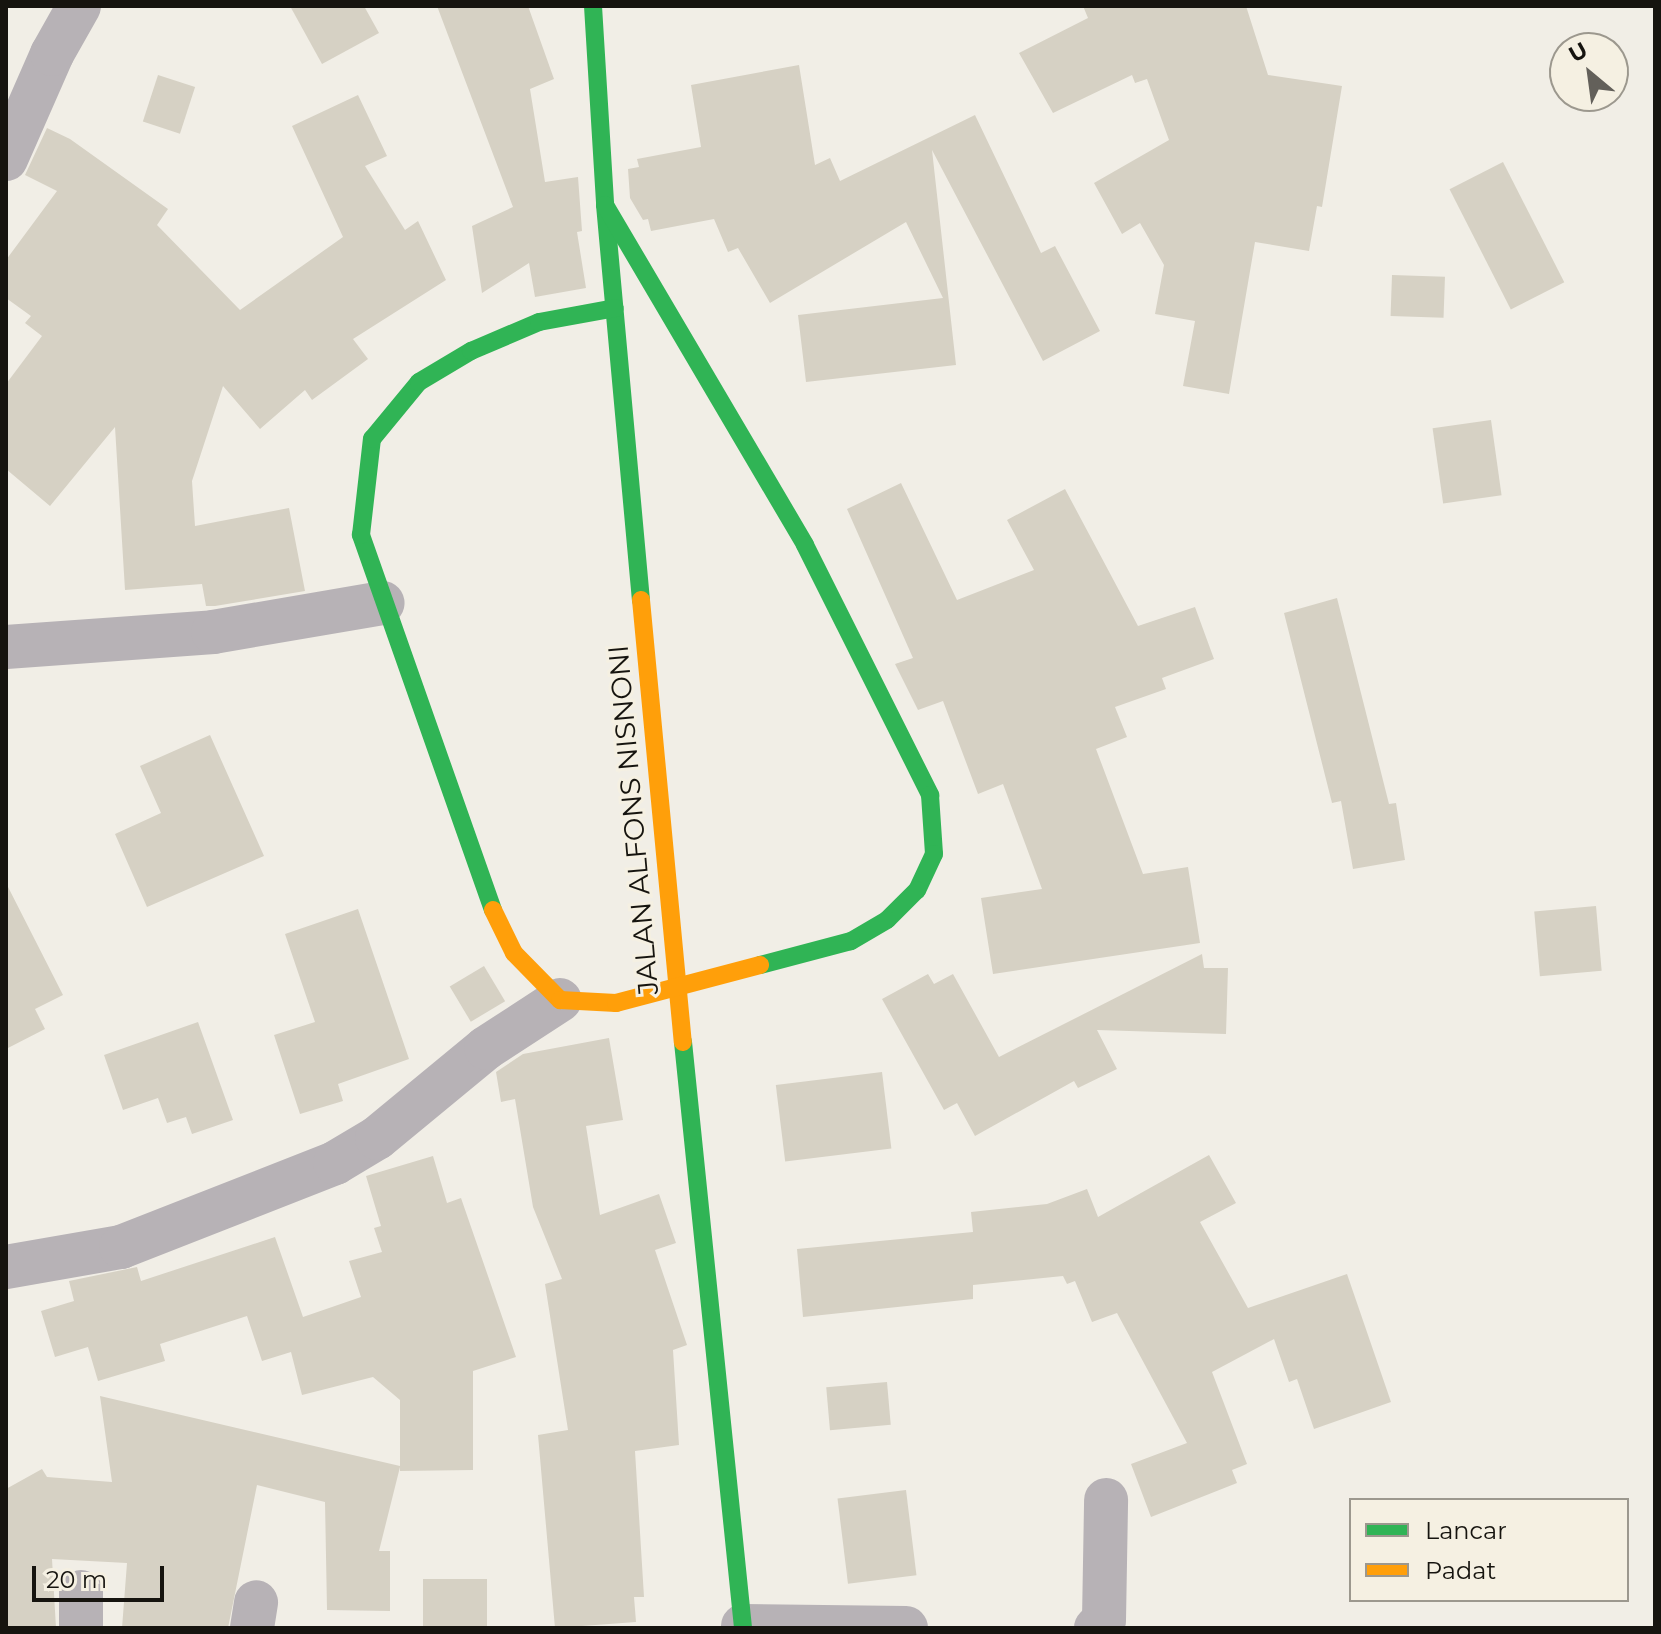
<!DOCTYPE html>
<html>
<head>
<meta charset="utf-8">
<style>
	body { margin:0 }
	#map { position:relative; width:1661px; height:1634px; overflow:hidden; background:#f1eee6; font-family:Montserrat,sans-serif }
	div>[style] { position:absolute }
	.building>* { inset:0; background:#d6d1c4; transform-origin:0 0 }
	.street>* { height:44px; margin:-22px; padding:0 22px; transform-origin:22px; border-radius:22px; background:#b7b2b6 }
	.fast>* { height:18px; margin:-9px; padding:0 9px; transform-origin:9px; border-radius:9px; background:#30b455 }
	.slow>* { height:18px; margin:-9px; padding:0 9px; transform-origin:9px; border-radius:9px; background:#ff9f0a }
	span { translate:-50% -50%; white-space:nowrap; text-align:center; line-height:1.15; -webkit-text-stroke:6px #f5f0e2; paint-order:stroke }
	.street-label { font-size:28px; color:#16140f }
	.frame { position:absolute; inset:0; border:8px solid #16140f; pointer-events:none }
	.legend { position:absolute; left:1349px; top:1498px; width:280px; height:104px; box-sizing:border-box; background:#f5f0e2; border:2px solid #9c988e; margin:0; padding:10px 14px; list-style:none; font-size:24px; color:#16140f }
	.legend li { display:flex; align-items:center; gap:16px; height:40px }
	.legend b { width:40px; border:2px solid #9c988e }
	.north { position:absolute; left:1549px; top:32px; width:80px; height:80px; box-sizing:border-box; background:#f5f0e2; border:2px solid #9c988e; border-radius:50%; rotate:331deg; font-size:22px; font-weight:700; line-height:32px; text-align:center; color:#16140f }
	.north::after { content:''; display:block; margin:auto; width:28px; height:36px; background:#63605a; clip-path:polygon(50% 0,100% 100%,50% 72%,0 100%) }
	.scale { position:absolute; left:32px; top:1566px; width:132px; height:36px; box-sizing:border-box; border:4px solid #16140f; border-top:0; padding-left:10px; font-size:24px; line-height:28px; white-space:nowrap; color:#16140f; -webkit-text-stroke:6px #f5f0e2; paint-order:stroke }
</style>
</head>
<body>
<div id="map">
	<div class="building">
		<div style="clip-path:polygon(290px 6px,364px 6px,379px 33px,322px 64px)"></div>
		<div style="clip-path:polygon(437px 6px,528px 6px,554px 79px,530px 89px,545px 182px,578px 177px,582px 231px,577px 232px,586px 288px,535px 297px,529px 263px,482px 293px,472px 226px,513px 207px)"></div>
		<div style="clip-path:polygon(1083px 6px,1246px 6px,1268px 75px,1342px 86px,1322px 207px,1317px 206px,1309px 251px,1255px 242px,1229px 394px,1183px 386px,1195px 321px,1155px 314px,1164px 265px,1140px 223px,1122px 234px,1094px 183px,1169px 140px,1147px 79px,1135px 83px,1132px 75px,1053px 113px,1019px 53px,1088px 18px)"></div>
		<div style="clip-path:polygon(799px 65px,815px 165px,830px 158px,840px 181px,975px 115px,1041px 253px,1055px 246px,1100px 331px,1043px 361px,932px 150px,956px 365px,806px 382px,798px 315px,943px 298px,906px 222px,770px 303px,738px 248px,728px 252px,714px 219px,651px 231px,648px 219px,643px 220px,630px 198px,628px 169px,639px 167px,637px 159px,701px 147px,691px 85px)"></div>
		<div style="left:158px;top:75px;width:39px;height:49px;rotate:18deg"></div>
		<div style="clip-path:polygon(358px 95px,387px 156px,365px 166px,405px 230px,418px 221px,446px 280px,353px 339px,368px 359px,312px 400px,305px 390px,260px 429px,223px 386px,192px 481px,195px 526px,289px 508px,305px 591px,215px 606px,206px 606px,202px 584px,125px 590px,115px 427px,50px 506px,6px 469px,6px 384px,42px 336px,25px 323px,31px 316px,6px 298px,6px 260px,57px 191px,25px 175px,47px 128px,70px 139px,168px 209px,157px 225px,240px 310px,343px 237px,292px 126px)"></div>
		<div style="left:1503px;top:162px;width:135px;height:60px;rotate:63deg"></div>
		<div style="left:1392px;top:275px;width:53px;height:41px;rotate:2deg"></div>
		<div style="left:1491px;top:420px;width:76px;height:59px;rotate:82deg"></div>
		<div style="clip-path:polygon(901px 483px,957px 600px,1034px 570px,1007px 520px,1065px 489px,1138px 626px,1195px 607px,1214px 659px,1162px 678px,1166px 689px,1115px 707px,1127px 737px,1096px 749px,1143px 874px,1188px 867px,1200px 943px,993px 974px,981px 898px,1042px 889px,1003px 784px,978px 794px,943px 701px,918px 710px,895px 664px,913px 658px,847px 509px)"></div>
		<div style="clip-path:polygon(1337px 598px,1389px 804px,1396px 803px,1405px 860px,1353px 869px,1341px 801px,1332px 803px,1284px 613px)"></div>
		<div style="clip-path:polygon(210px 735px,264px 856px,147px 907px,115px 834px,161px 813px,140px 766px)"></div>
		<div style="clip-path:polygon(6px 883px,63px 995px,35px 1009px,45px 1029px,6px 1049px)"></div>
		<div style="left:1596px;top:906px;width:65px;height:62px;rotate:85deg"></div>
		<div style="clip-path:polygon(358px 909px,409px 1059px,338px 1084px,343px 1101px,300px 1114px,274px 1035px,315px 1022px,285px 934px)"></div>
		<div style="clip-path:polygon(1202px 954px,1204px 968px,1228px 968px,1226px 1034px,1097px 1030px,1117px 1069px,1078px 1088px,1074px 1081px,975px 1136px,957px 1103px,944px 1110px,882px 999px,928px 974px,934px 984px,953px 974px,999px 1057px)"></div>
		<div style="left:484px;top:966px;width:41px;height:40px;rotate:59deg"></div>
		<div style="clip-path:polygon(198px 1022px,233px 1120px,192px 1134px,186px 1117px,167px 1123px,158px 1098px,123px 1110px,104px 1055px)"></div>
		<div style="clip-path:polygon(609px 1038px,623px 1120px,586px 1126px,600px 1215px,659px 1194px,676px 1243px,655px 1250px,687px 1345px,673px 1350px,679px 1445px,635px 1451px,644px 1597px,634px 1597px,636px 1622px,555px 1628px,538px 1435px,568px 1430px,545px 1284px,562px 1279px,533px 1207px,515px 1099px,501px 1102px,496px 1072px,523px 1054px)"></div>
		<div style="left:882px;top:1072px;width:77px;height:107px;rotate:83deg"></div>
		<div style="clip-path:polygon(1209px 1155px,1236px 1203px,1200px 1222px,1248px 1308px,1347px 1274px,1391px 1402px,1314px 1429px,1297px 1379px,1289px 1382px,1274px 1339px,1212px 1372px,1247px 1464px,1232px 1470px,1237px 1483px,1151px 1517px,1131px 1464px,1187px 1443px,1117px 1313px,1092px 1322px,1075px 1281px,1067px 1284px,1063px 1276px,973px 1285px,973px 1299px,803px 1317px,797px 1249px,973px 1232px,971px 1212px,1047px 1204px,1087px 1189px,1098px 1217px)"></div>
		<div style="clip-path:polygon(433px 1156px,447px 1203px,461px 1198px,516px 1357px,473px 1371px,473px 1470px,400px 1471px,400px 1467px,379px 1551px,390px 1551px,390px 1611px,327px 1610px,325px 1502px,257px 1485px,228px 1628px,122px 1628px,127px 1563px,52px 1559px,56px 1628px,6px 1628px,6px 1489px,42px 1469px,47px 1477px,112px 1482px,100px 1396px,400px 1466px,400px 1400px,373px 1377px,302px 1395px,291px 1352px,262px 1361px,247px 1316px,160px 1344px,165px 1361px,98px 1381px,88px 1347px,55px 1357px,41px 1311px,74px 1301px,69px 1281px,137px 1267px,141px 1281px,275px 1237px,303px 1317px,361px 1297px,349px 1261px,382px 1252px,374px 1228px,381px 1226px,366px 1176px)"></div>
		<div style="left:887px;top:1382px;width:43px;height:61px;rotate:85deg"></div>
		<div style="left:906px;top:1490px;width:86px;height:69px;rotate:83deg"></div>
		<div style="left:423px;top:1579px;width:64px;height:49px"></div>
	</div>
	<div class="street">
		<div style="left:6px;top:159px;width:115px;rotate:-66.3deg"></div>
		<div style="left:52px;top:54px;width:55px;rotate:-60.6deg"></div>
		<div style="left:6px;top:647px;width:208px;rotate:-4.1deg"></div>
		<div style="left:213px;top:632px;width:172px;rotate:-9.7deg"></div>
		<div style="left:6px;top:1267px;width:117px;rotate:-9.9deg"></div>
		<div style="left:121px;top:1247px;width:230px;rotate:-21.4deg"></div>
		<div style="left:335px;top:1163px;width:49px;rotate:-30.8deg"></div>
		<div style="left:377px;top:1138px;width:141px;rotate:-39.5deg"></div>
		<div style="left:486px;top:1048px;width:88px;rotate:-33deg"></div>
		<div style="left:81px;top:1592px;width:36px;rotate:90deg"></div>
		<div style="left:743px;top:1626px;width:163px;rotate:0.7deg"></div>
		<div style="left:252px;top:1628px;width:26px;rotate:-81deg"></div>
		<div style="left:1096px;top:1628px;width:11px;rotate:-45deg"></div>
		<div style="left:1104px;top:1620px;width:120px;rotate:-89deg"></div>
	</div>
	<div class="fast">
		<div style="left:593px;top:6px;width:199px;rotate:86.5deg"></div>
		<div style="left:605px;top:205px;width:397px;rotate:84.8deg"></div>
		<div style="left:605px;top:205px;width:394px;rotate:59.5deg"></div>
		<div style="left:805px;top:545px;width:280px;rotate:63.4deg"></div>
		<div style="left:930px;top:795px;width:59px;rotate:86.1deg"></div>
		<div style="left:934px;top:854px;width:40px;rotate:115deg"></div>
		<div style="left:917px;top:890px;width:42px;rotate:135deg"></div>
		<div style="left:887px;top:920px;width:42px;rotate:149.7deg"></div>
		<div style="left:851px;top:941px;width:94px;rotate:165.2deg"></div>
		<div style="left:493px;top:910px;width:398px;rotate:-109.4deg"></div>
		<div style="left:361px;top:535px;width:97px;rotate:-83.5deg"></div>
		<div style="left:372px;top:439px;width:74px;rotate:-50.5deg"></div>
		<div style="left:419px;top:382px;width:61px;rotate:-30.8deg"></div>
		<div style="left:471px;top:351px;width:74px;rotate:-23.1deg"></div>
		<div style="left:539px;top:322px;width:77px;rotate:-10.4deg"></div>
		<div style="left:683px;top:1042px;width:589px;rotate:84.15deg"></div>
	</div>
	<div class="slow">
		<div style="left:641px;top:600px;width:444px;rotate:84.6deg"></div>
		<div style="left:493px;top:910px;width:48px;rotate:64deg"></div>
		<div style="left:514px;top:953px;width:66px;rotate:45.6deg"></div>
		<div style="left:560px;top:1000px;width:56px;rotate:3.1deg"></div>
		<div style="left:616px;top:1003px;width:149px;rotate:-14.8deg"></div>
	</div>
	<div class="street-label">
		<span style="left:633px;top:820px;rotate:-95deg">JALAN ALFONS NISNONI</span>
	</div>
	<div class="frame"></div>
	<ul class="legend">
	<li><b style="height:10px;background:#30b455"></b>Lancar</li>
	<li><b style="height:10px;background:#ff9f0a"></b>Padat</li>
	</ul>
	<div class="north">U</div>
	<div class="scale">20 m</div>
</div>
</body>
</html>
